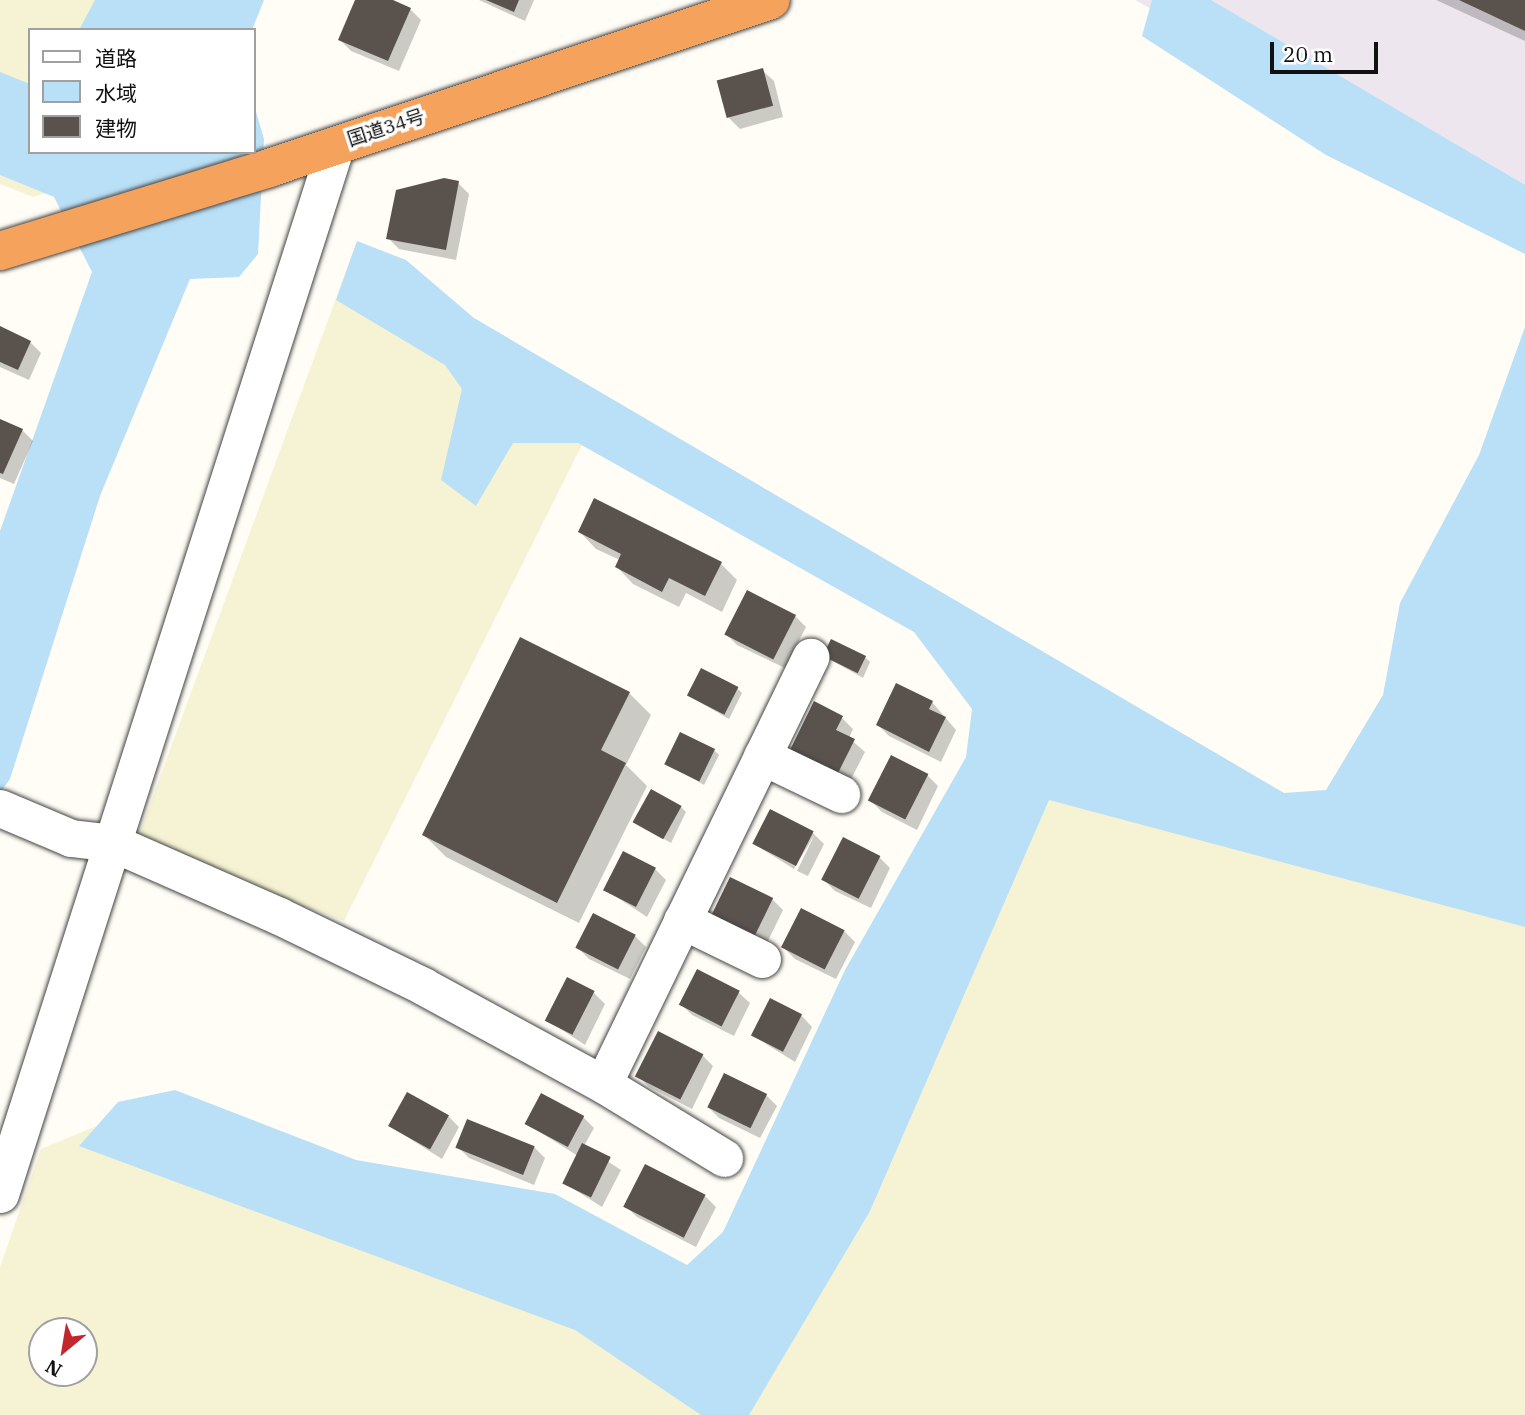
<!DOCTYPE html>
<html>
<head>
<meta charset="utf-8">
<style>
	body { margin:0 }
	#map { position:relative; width:1525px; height:1415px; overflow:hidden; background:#fffdf5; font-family:"IBM Plex Serif","Noto Sans JP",serif }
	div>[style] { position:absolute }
	.industrial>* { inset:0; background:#eee6ef }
	.farmland>* { inset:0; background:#f6f3d4 }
	.water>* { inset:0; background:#b9e0f7 }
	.shadow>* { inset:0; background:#0003 }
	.building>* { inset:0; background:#5a524d; transform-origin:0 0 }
	.roads { filter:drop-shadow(0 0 2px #444) drop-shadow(0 0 2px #444) }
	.minor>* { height:37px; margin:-18.5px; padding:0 18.5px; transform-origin:18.5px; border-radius:18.5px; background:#fff }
	.highway>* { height:38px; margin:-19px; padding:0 19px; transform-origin:19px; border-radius:19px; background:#f5a25d }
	span { translate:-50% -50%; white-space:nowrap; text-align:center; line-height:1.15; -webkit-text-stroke:7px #fff; paint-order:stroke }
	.street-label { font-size:19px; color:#111 }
	.legend { position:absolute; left:28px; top:28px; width:228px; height:126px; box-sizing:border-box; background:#fff; border:2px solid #a0a0a0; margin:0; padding:9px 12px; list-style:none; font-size:21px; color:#111 }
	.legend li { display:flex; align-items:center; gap:14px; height:35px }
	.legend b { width:35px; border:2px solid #a0a0a0 }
	.north { position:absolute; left:28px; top:1317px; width:70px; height:70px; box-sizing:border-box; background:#fff; border:2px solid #a0a0a0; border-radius:50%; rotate:210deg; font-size:19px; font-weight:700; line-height:28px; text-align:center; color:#111 }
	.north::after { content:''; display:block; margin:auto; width:24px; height:32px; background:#c4262e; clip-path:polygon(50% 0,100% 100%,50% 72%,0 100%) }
	.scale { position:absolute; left:1270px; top:42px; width:108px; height:32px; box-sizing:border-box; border:4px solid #111; border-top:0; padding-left:9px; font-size:21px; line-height:24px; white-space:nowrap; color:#111; -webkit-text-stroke:5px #fff; paint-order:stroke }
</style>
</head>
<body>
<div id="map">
	<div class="industrial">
		<div style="clip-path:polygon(1135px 0,1525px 0,1525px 217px)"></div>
	</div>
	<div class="farmland">
		<div style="clip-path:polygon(0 0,247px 0,245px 30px,30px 30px,30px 152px,172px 152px,33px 197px,0 184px)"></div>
		<div style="clip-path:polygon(357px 241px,591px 427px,344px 921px,223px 877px,138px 837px)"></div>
		<div style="clip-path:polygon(evenodd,1525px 421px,1525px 1415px,0 1415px,0 1267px,41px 1149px,152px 1103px,708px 1302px,1032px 676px,1366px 843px,1525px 421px,42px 1331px,84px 1331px,84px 1373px,42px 1373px,42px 1331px)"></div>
	</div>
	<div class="water">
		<div style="clip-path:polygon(95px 0,264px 0,252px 30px,79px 30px)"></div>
		<div style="clip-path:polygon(1152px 0,1211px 0,1525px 185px,1525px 254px,1326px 155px,1142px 36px)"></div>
		<div style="clip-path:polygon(0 72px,30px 84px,30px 152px,254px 152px,254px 105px,264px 139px,258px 254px,239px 277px,190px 279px,100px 496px,10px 779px,0 793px,0 531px,92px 272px,54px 197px,0 175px)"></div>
		<div style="clip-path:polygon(357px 241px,406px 260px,474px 318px,1284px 793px,1326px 790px,1383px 695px,1400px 603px,1479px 455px,1525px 327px,1525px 927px,1049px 800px,870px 1211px,749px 1415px,701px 1415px,575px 1330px,79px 1146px,118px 1102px,175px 1090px,356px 1160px,555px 1194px,687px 1265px,723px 1232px,845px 970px,966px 757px,972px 709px,914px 632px,578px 443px,513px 443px,476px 506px,441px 480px,462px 389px,445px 365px,336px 300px)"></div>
	</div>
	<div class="shadow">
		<div style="clip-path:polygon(357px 0,388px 0,410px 9px,421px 20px,399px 71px,351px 51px,340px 40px)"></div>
		<div style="clip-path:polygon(479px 0,534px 0,525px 21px)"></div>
		<div style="clip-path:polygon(1436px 0,1525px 0,1525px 41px)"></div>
		<div style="clip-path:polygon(762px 70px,774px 81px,783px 117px,740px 129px,729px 118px)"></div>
		<div style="clip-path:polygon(458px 183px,469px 194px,456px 260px,399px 249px,388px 238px)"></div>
		<div style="clip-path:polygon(0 328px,30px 342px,41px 353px,29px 380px,0 367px)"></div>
		<div style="clip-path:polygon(0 421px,22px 430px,33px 441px,14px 484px,0 478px)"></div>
		<div style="clip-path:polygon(580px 532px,721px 564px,737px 580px,722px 612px,686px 593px,679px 607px,633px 584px,617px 567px,620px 560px,596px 549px)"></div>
		<div style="clip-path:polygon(795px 616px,806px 627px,785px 668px,737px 645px,726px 634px)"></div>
		<div style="clip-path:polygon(824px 656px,865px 657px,870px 662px,863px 678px)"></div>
		<div style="clip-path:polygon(737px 688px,742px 693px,729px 719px,689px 696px)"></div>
		<div style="clip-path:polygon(629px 693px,651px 715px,626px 765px,647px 786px,579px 923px,446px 857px,424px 835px)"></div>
		<div style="clip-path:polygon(932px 702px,956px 730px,941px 762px,889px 736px,878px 725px)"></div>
		<div style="clip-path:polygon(815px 704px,842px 718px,853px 729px,849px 738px,865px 752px,848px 785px,802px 762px)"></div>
		<div style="clip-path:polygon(714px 750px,719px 755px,704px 785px,666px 763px)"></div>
		<div style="clip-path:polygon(927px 775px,938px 786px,917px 830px,882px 812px,871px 801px)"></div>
		<div style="clip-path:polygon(681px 807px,686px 812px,671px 843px,636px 823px)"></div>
		<div style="clip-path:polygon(770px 811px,813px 833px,824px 844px,808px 876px,797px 871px,815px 834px,794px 869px,754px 844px)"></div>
		<div style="clip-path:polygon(879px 857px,890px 868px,871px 908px,835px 891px,824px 880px)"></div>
		<div style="clip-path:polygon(655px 869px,666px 880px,647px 917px,606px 890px)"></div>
		<div style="clip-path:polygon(772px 899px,783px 910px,766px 945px,725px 924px)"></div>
		<div style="clip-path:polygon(844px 931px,855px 942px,836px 979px,795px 959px,784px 948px)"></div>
		<div style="clip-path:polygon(635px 936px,646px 947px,630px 979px,589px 959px,578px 948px)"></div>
		<div style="clip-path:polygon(738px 992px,750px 1003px,734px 1036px,692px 1015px,681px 1004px)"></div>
		<div style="clip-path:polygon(594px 993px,605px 1004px,585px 1045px,547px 1020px)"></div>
		<div style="clip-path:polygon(771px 1000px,801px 1015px,812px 1027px,795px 1062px,753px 1036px)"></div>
		<div style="clip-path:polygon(702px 1055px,713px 1066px,692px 1109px,649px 1087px,638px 1076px)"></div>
		<div style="clip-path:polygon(766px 1095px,777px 1106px,760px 1138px,719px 1118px,708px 1107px)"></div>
		<div style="clip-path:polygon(448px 1116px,459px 1127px,442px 1159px,391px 1127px)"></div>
		<div style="clip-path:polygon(583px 1117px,594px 1128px,584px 1146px,621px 1170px,602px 1207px,564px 1183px,578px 1156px,527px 1124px)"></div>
		<div style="clip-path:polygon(458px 1147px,534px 1147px,545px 1158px,534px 1185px,469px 1158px)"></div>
		<div style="clip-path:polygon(705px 1196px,716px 1207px,696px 1247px,637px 1217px,626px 1206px)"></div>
	</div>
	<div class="building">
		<div style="clip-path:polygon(355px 0,393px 0,411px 8px,388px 61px,338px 40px)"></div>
		<div style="clip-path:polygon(486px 0,519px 0,514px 12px)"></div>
		<div style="clip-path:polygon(1459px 0,1525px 0,1525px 31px)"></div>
		<div style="left:763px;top:68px;width:39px;height:48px;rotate:75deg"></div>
		<div style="clip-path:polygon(444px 178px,459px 181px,446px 250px,386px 239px,396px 190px)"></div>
		<div style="clip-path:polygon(0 326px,31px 341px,18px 370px,0 362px)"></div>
		<div style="clip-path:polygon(0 419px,23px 429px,3px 474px,0 473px)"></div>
		<div style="clip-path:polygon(594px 498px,722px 562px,705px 596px,669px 578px,662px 592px,615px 567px,621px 554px,578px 532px)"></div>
		<div style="left:747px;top:590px;width:55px;height:50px;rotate:27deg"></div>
		<div style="clip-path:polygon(520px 637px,630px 692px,601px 750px,626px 763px,557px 903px,422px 835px)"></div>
		<div style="left:831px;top:639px;width:39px;height:19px;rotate:26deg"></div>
		<div style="left:701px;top:668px;width:42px;height:31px;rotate:27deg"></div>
		<div style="clip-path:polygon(896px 683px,933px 701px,929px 709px,946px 717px,929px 752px,876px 725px)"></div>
		<div style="clip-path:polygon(814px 701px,843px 716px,836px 730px,855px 739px,837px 775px,789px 752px)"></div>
		<div style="left:680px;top:732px;width:39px;height:36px;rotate:26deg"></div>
		<div style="left:891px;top:755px;width:42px;height:51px;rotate:27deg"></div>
		<div style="left:651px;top:789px;width:35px;height:38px;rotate:29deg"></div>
		<div style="left:770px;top:809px;width:49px;height:39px;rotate:27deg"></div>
		<div style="left:843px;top:837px;width:42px;height:48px;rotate:27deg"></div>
		<div style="left:623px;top:851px;width:37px;height:44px;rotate:27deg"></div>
		<div style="left:730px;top:877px;width:48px;height:42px;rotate:26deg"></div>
		<div style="left:801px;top:908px;width:49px;height:44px;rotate:27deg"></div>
		<div style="left:593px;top:913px;width:48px;height:39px;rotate:27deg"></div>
		<div style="left:697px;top:969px;width:48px;height:40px;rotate:27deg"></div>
		<div style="left:567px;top:977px;width:31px;height:49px;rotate:27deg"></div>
		<div style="left:770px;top:998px;width:36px;height:42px;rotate:27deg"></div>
		<div style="left:658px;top:1031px;width:51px;height:51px;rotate:27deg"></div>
		<div style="left:724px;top:1073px;width:48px;height:38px;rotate:26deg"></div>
		<div style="left:407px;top:1092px;width:48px;height:39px;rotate:29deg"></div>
		<div style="left:541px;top:1093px;width:49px;height:35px;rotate:28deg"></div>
		<div style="left:467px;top:1119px;width:73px;height:31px;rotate:22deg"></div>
		<div style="left:582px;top:1143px;width:32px;height:45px;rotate:26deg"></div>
		<div style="left:645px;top:1164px;width:68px;height:48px;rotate:27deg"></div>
	</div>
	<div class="roads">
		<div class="minor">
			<div style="left:762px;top:756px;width:88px;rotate:25.7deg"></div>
			<div style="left:0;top:808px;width:77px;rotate:22.9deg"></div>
			<div style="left:71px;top:838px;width:42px;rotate:6.8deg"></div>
			<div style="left:113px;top:843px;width:181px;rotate:23.7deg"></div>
			<div style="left:279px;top:916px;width:160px;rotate:25.9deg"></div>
			<div style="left:423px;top:986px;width:205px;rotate:28.6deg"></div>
			<div style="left:603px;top:1084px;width:142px;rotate:31.4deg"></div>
			<div style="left:682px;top:920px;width:89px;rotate:26deg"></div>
			<div style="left:603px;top:1084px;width:475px;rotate:-64.1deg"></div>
			<div style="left:0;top:1194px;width:1101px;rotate:-72.24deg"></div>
		</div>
		<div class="highway">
			<div style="left:0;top:251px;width:282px;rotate:-17.1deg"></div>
			<div style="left:269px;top:168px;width:529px;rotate:-18.5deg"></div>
		</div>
	</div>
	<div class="street-label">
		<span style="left:386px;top:128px;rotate:-18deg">国道34号</span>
	</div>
	<ul class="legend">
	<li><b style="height:9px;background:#fff"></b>道路</li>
	<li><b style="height:19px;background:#b9e0f7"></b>水域</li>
	<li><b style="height:19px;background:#5a524d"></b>建物</li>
	</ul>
	<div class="north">N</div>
	<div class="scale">20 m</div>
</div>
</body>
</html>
